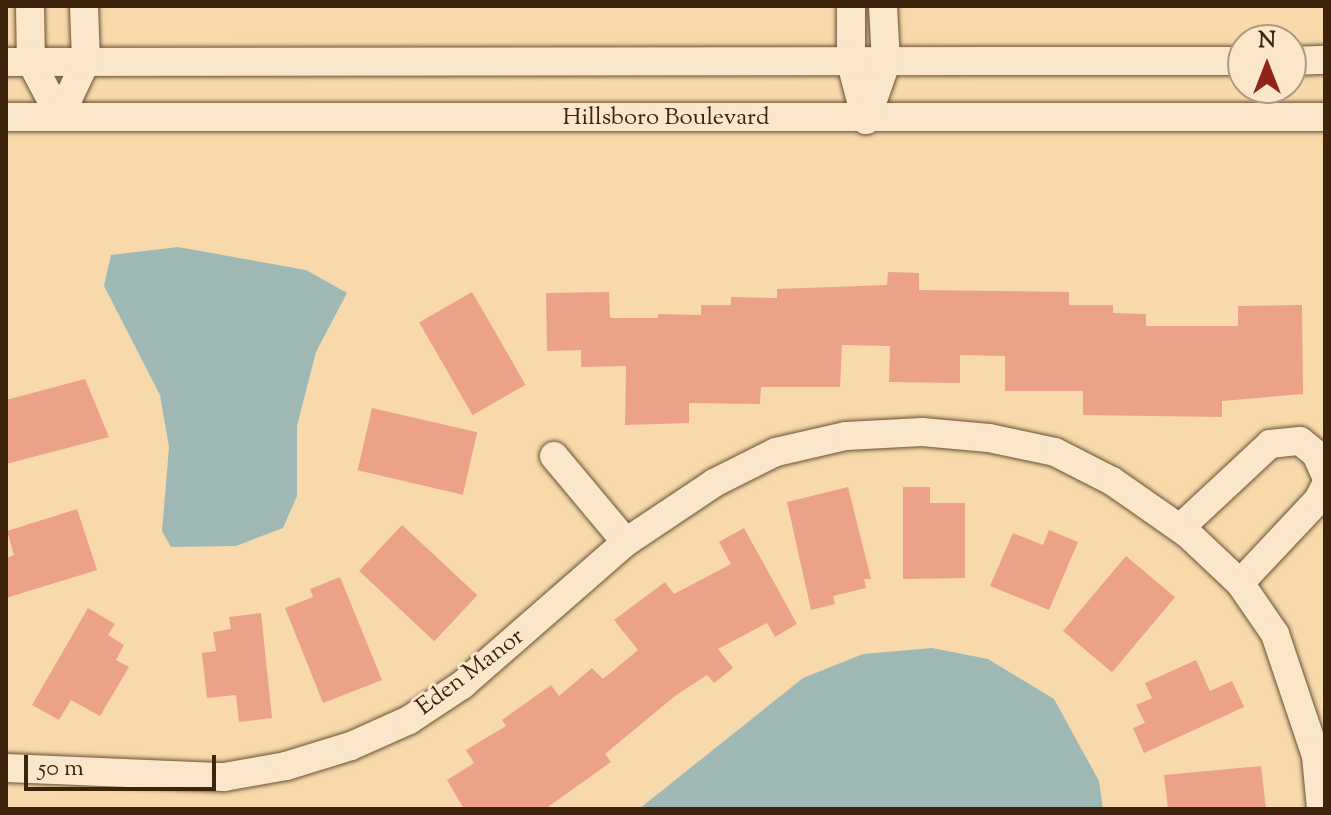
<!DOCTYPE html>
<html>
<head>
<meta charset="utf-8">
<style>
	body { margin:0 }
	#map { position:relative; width:1331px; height:815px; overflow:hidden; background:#f7d9ac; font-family:"Sorts Mill Goudy",serif }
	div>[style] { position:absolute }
	.water>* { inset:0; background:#a0b8b3 }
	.building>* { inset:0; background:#eba289; transform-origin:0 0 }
	.roads { filter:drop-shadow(0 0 2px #6c5134) drop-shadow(0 0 2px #6c5134) }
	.minor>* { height:28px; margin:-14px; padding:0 14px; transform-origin:14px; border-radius:14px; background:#fae6c9 }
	span { translate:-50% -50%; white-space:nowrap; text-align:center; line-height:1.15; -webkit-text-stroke:6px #fae6c9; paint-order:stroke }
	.street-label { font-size:24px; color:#3e240c }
	.frame { position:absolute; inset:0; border:8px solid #3e240c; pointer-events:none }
	.north { position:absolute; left:1227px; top:24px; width:80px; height:80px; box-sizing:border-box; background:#fae6c9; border:2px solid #af987d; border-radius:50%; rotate:0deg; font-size:22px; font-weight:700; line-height:32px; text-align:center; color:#3e240c }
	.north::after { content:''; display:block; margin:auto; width:28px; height:36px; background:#8f2418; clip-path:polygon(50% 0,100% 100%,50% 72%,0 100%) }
	.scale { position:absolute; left:24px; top:755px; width:192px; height:36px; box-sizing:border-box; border:4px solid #3e240c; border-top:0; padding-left:10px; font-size:24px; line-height:28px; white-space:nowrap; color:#3e240c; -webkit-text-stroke:6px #fae6c9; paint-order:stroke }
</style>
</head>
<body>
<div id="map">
	<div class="water">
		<div style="clip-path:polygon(178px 247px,306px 270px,347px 293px,316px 352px,297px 426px,297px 496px,283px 528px,236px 546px,171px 547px,162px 531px,169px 447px,160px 395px,104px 286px,111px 255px)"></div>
		<div style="clip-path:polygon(932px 648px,988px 659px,1054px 699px,1099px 781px,1103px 809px,639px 809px,803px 678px,863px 654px)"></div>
	</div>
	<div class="building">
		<div style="clip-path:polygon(888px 272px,919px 273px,919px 290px,1069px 292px,1069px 305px,1113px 305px,1113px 313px,1146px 314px,1146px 326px,1238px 326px,1238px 306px,1302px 305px,1303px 394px,1222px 401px,1222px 417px,1083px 415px,1083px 391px,1005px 391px,1005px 356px,960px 355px,960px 383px,889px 382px,890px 346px,842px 345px,840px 387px,761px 387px,760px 404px,689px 403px,689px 423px,625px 425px,626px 366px,581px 367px,581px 350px,547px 351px,546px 293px,609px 292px,610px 318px,658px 318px,658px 314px,701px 315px,701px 305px,731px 305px,731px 297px,777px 298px,777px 289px,887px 285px)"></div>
		<div style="left:472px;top:292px;width:107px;height:61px;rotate:60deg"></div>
		<div style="clip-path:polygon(85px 379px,109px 437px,6px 464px,6px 400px)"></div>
		<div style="left:372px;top:408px;width:108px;height:64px;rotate:13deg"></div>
		<div style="clip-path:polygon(848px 487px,871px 579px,864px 579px,866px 588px,833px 596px,835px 604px,811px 610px,787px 502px)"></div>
		<div style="clip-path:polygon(903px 487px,930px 487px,930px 503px,965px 503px,965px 578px,903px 579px)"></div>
		<div style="clip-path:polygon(77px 509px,97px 570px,6px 598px,6px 558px,14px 555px,7px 531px)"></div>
		<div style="left:402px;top:525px;width:103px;height:63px;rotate:43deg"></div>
		<div style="clip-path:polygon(744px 528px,797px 624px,775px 637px,767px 623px,718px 649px,733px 668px,714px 683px,707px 675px,675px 696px,605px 754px,611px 762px,545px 809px,464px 809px,447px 780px,474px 763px,466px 750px,506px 726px,502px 720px,551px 685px,559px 696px,592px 668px,603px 679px,638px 650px,614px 620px,665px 582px,674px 594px,731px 564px,719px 542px)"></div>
		<div style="clip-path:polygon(1049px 530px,1078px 542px,1049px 610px,990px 586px,1013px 533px,1043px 545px)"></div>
		<div style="left:1126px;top:556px;width:64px;height:98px;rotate:40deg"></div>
		<div style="clip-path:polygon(340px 577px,382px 680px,323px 703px,285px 608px,313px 597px,310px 589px)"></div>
		<div style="clip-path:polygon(88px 608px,115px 624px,108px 635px,124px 645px,116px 660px,129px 667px,100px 716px,71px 700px,59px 720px,32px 705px)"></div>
		<div style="clip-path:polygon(261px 613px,272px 718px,239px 722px,236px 695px,207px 698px,202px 653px,216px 651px,213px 632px,231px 629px,229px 617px)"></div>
		<div style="clip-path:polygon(1196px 660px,1210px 691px,1232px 681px,1244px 707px,1144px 753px,1133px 728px,1145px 723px,1136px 705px,1152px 698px,1145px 683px)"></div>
		<div style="clip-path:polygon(1261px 766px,1266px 809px,1168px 809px,1164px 775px)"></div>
	</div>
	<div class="roads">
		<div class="minor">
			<div style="left:30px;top:6px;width:56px;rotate:89deg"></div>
			<div style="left:31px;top:62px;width:61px;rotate:61.8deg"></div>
			<div style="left:851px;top:6px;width:57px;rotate:90deg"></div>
			<div style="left:851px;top:63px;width:59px;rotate:75.3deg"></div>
			<div style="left:1291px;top:61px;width:34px;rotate:-2deg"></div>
			<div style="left:6px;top:62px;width:1237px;rotate:-0.05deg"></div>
			<div style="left:60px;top:116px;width:61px;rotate:-64.7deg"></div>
			<div style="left:86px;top:61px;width:55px;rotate:-92.1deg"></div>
			<div style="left:6px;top:117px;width:1319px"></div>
			<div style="left:866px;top:120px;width:60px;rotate:-70.7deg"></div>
			<div style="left:886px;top:63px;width:57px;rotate:-93deg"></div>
			<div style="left:554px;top:456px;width:112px;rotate:50.1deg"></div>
			<div style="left:1180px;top:528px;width:123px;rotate:-43deg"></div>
			<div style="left:1270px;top:444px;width:30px;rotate:-6deg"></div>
			<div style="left:1300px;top:441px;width:21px;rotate:39deg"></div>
			<div style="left:1316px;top:454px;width:22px;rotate:66deg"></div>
			<div style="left:1240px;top:583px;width:114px;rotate:-46.8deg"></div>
			<div style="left:1318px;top:500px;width:16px;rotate:-63deg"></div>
			<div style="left:6px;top:768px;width:218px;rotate:2.4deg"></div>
			<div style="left:224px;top:777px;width:63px;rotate:-10.1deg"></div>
			<div style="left:286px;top:766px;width:68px;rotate:-17.1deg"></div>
			<div style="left:351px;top:746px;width:64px;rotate:-24.1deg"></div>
			<div style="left:409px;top:720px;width:64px;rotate:-33.4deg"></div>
			<div style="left:462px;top:685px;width:218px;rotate:-41.1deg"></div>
			<div style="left:626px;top:542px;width:106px;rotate:-33.8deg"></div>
			<div style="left:714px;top:483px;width:69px;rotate:-26.6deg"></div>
			<div style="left:776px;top:452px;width:72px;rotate:-12.9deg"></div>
			<div style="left:846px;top:436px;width:76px;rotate:-3deg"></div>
			<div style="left:922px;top:432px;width:67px;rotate:5.1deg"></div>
			<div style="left:989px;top:438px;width:67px;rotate:12deg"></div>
			<div style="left:1055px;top:452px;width:64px;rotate:27deg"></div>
			<div style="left:1112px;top:481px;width:93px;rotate:34.9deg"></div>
			<div style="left:1188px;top:534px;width:71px;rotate:43.3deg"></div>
			<div style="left:1240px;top:583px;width:62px;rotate:55.5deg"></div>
			<div style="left:1275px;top:634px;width:129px;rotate:71.4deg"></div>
			<div style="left:1316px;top:756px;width:53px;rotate:84.6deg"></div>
		</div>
	</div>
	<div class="street-label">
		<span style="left:666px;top:119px">Hillsboro Boulevard</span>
		<span style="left:471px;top:673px;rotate:-37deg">Eden Manor</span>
	</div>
	<div class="frame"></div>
	<div class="north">N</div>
	<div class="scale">50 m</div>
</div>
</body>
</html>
